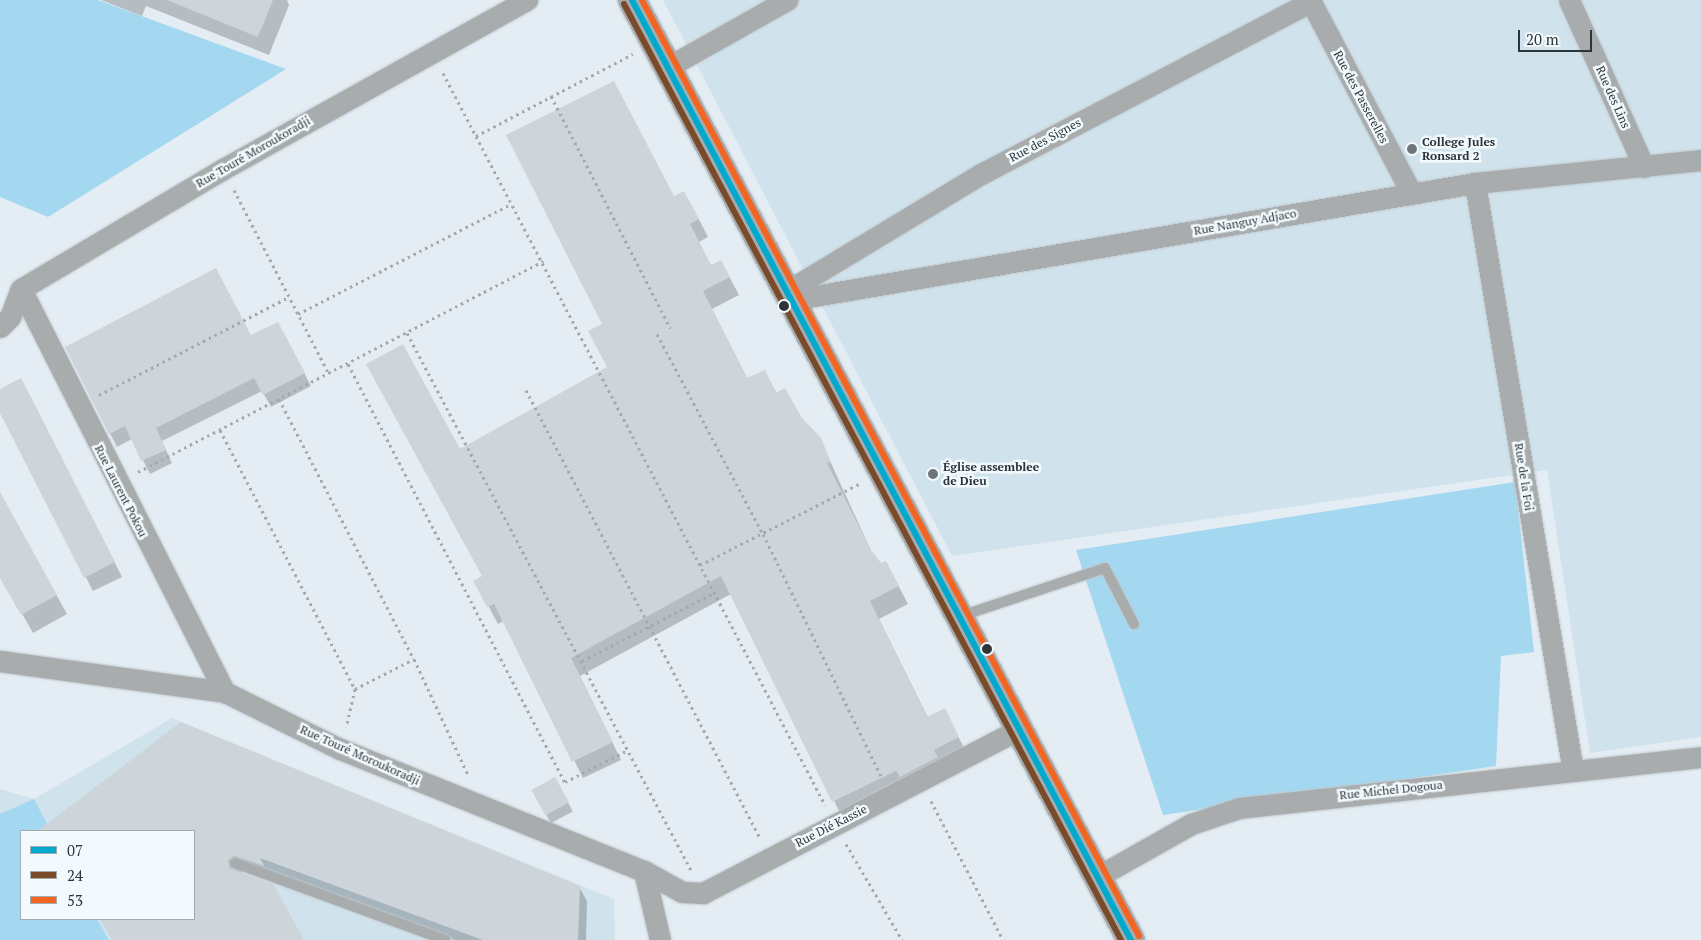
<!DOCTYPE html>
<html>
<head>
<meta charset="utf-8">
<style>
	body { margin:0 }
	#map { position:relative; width:1701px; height:940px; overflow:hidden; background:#e3edf3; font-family:"PT Serif",serif }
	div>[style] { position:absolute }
	.built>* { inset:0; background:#d0e3ed }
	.green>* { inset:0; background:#a4d8f1 }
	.shadow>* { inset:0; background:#0003; transform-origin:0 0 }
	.building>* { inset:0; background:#ced5da; transform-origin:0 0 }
	.path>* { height:3px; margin-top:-1.5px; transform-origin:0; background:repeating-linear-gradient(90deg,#a5a9ac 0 2.5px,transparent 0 6.5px) }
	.roads { filter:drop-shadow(0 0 1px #c0c7cc) drop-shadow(0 0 1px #c0c7cc) }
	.lane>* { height:10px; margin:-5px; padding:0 5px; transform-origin:5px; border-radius:5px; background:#a8acad }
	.street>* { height:21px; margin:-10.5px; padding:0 10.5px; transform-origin:10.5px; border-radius:10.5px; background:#a8acad }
	.secondary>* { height:28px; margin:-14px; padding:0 14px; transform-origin:14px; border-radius:14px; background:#a6abad }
	.bus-1>* { height:6px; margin:-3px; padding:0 3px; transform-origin:3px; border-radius:3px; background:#00a9ce }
	.bus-2>* { height:6px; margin:-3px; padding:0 3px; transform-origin:3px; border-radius:3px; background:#7a4b2a }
	.bus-3>* { height:6px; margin:-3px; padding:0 3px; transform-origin:3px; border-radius:3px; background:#f26522 }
	.dots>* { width:14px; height:14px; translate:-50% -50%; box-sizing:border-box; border:2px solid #f3fafe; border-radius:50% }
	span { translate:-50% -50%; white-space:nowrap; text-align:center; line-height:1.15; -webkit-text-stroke:5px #f3fafe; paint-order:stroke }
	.street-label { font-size:12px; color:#2e3539 }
	.poi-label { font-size:12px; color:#2e3539; font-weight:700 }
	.left { translate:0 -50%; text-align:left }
	.legend { position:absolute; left:20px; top:830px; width:175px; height:90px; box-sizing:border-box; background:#f3fafe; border:1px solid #a4abaf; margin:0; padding:6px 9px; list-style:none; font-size:15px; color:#2e3539 }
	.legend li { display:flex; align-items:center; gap:10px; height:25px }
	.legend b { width:25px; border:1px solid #a4abaf }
	.scale { position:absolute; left:1518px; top:30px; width:74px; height:22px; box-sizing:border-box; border:2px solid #2e3539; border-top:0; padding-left:6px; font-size:15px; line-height:18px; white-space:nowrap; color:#2e3539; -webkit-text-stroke:4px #f3fafe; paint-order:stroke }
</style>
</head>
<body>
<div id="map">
	<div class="built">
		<div style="clip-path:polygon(663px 0,1701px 0,1701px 737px,1590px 753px,1547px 470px,952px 556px)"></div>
		<div style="clip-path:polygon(172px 718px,614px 899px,615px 940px,109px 940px,97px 919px,194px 919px,194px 831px,51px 831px,34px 800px,0 814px,0 789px,34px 799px)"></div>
	</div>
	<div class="green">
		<div style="clip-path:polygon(0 0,98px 0,286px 69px,48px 217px,0 197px)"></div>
		<div style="clip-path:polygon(1515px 482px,1534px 652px,1501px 656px,1496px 766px,1163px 815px,1076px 550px)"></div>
		<div style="clip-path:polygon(34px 799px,51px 831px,21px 831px,21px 919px,97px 919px,109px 940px,0 940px,0 814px)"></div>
	</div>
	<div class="shadow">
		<div style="clip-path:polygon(101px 0,287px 0,289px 5px,269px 55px,146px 6px,142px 16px)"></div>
		<div style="clip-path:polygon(674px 197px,694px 210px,708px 237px,699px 242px,711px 266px,721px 261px,739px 295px,712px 309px,748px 380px,765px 372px,777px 394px,820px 439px,873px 555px,881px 565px,886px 562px,908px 604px,879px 619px,928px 718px,944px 710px,968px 755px,843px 819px,731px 594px,580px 676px,621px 760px,583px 778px,504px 621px,498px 624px,475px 581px,483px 577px,460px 450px,608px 368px,604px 324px)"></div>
		<div style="clip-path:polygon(285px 336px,311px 386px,271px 407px,262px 391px,162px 441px,172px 463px,150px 474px,132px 439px,117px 447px,66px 348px)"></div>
		<div style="clip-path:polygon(0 391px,29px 394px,122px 577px,93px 591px,0 411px)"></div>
		<div style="clip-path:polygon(0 494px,67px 614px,33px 633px,0 575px)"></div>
		<div style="clip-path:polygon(181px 723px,579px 887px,587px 901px,586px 940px,455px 940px,266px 871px,245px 870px,240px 873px,303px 940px,113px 940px,101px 919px,194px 919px,194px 831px,54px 831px,49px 823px)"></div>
		<div style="left:555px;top:778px;width:38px;height:25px;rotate:62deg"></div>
	</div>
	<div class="building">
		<div style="clip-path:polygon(167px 0,273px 0,258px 37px)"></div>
		<div style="clip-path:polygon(614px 81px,674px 196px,684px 191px,699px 219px,690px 224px,711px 265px,721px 260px,730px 277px,703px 291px,747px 378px,765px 370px,776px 393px,785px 388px,802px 418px,821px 438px,831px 462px,827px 463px,871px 550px,881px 563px,886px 561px,899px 586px,870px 601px,927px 717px,945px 708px,959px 737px,934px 750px,938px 757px,900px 777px,896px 771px,832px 802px,721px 576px,571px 658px,613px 742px,572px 762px,494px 604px,487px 607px,473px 581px,482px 576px,366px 364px,403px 344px,460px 449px,607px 367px,588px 331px,602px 324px,506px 135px)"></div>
		<div style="clip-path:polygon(216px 268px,251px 335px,278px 322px,305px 373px,263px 395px,254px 378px,156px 428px,166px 450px,141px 461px,125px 426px,109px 434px,65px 347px)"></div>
		<div style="clip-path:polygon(21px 378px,115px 562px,84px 578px,0 413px,0 389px)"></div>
		<div style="clip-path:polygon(0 492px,57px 595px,21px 615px,0 578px)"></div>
		<div style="clip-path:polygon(181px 722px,580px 886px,578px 940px,483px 940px,260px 858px,264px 866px,234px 856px,228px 861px,230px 868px,274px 885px,304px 940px,112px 940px,100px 919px,194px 919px,194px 831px,37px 831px)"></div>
		<div style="left:555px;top:777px;width:29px;height:27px;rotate:61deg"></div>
	</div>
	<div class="path">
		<div style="left:443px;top:73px;width:826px;rotate:62.44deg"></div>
		<div style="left:551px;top:96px;width:261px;rotate:62.8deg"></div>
		<div style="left:476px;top:136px;width:177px;rotate:-27.6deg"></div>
		<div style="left:234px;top:190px;width:207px;rotate:62.7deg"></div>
		<div style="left:298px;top:314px;width:240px;rotate:-27.3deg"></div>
		<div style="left:407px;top:333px;width:607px;rotate:62.13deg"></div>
		<div style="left:657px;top:334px;width:226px;rotate:62.1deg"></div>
		<div style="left:763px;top:534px;width:269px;rotate:64deg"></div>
		<div style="left:348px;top:364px;width:471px;rotate:62.6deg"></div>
		<div style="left:565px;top:782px;width:71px;rotate:-26.9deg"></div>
		<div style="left:526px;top:390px;width:505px;rotate:62.42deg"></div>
		<div style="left:99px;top:395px;width:214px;rotate:-27.3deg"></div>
		<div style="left:279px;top:399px;width:293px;rotate:62.6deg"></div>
		<div style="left:414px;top:659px;width:128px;rotate:65deg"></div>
		<div style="left:220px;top:430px;width:292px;rotate:62.5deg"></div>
		<div style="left:355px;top:689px;width:39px;rotate:103deg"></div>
		<div style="left:138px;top:472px;width:457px;rotate:-27.5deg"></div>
		<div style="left:700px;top:565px;width:178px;rotate:-27deg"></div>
		<div style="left:582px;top:661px;width:148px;rotate:-27.3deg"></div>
		<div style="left:355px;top:689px;width:66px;rotate:-27deg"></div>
		<div style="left:931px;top:801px;width:157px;rotate:62.6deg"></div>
		<div style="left:846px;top:844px;width:111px;rotate:59.7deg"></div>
	</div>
	<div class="roads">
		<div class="lane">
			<div style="left:961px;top:616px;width:152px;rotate:-18.4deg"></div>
			<div style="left:1105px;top:568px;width:63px;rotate:62.6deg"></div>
			<div style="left:235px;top:863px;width:224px;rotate:20.1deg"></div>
		</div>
		<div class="street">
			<div style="left:1310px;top:0;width:219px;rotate:62.3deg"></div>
			<div style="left:1569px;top:0;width:183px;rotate:65.8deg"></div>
			<div style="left:668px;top:67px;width:137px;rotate:-29.4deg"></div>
			<div style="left:1475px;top:183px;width:596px;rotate:80.54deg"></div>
			<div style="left:21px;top:289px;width:452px;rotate:63.2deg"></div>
			<div style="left:787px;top:291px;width:227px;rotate:-31.1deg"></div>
			<div style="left:981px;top:174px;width:371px;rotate:-27.6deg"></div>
			<div style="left:791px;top:300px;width:694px;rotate:-9.71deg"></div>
			<div style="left:1475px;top:183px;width:227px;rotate:-5.8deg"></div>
			<div style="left:0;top:327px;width:14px;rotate:-45deg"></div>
			<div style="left:10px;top:317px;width:30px;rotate:-69deg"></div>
			<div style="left:21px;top:289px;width:235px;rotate:-30.7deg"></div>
			<div style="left:223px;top:169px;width:348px;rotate:-29.1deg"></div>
			<div style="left:0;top:661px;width:227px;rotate:7.8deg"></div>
			<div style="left:225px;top:692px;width:128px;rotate:26.4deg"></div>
			<div style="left:340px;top:749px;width:328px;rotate:21.9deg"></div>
			<div style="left:644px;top:871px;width:71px;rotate:76.9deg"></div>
			<div style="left:644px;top:871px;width:43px;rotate:28.9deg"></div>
			<div style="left:682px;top:892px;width:21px;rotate:3deg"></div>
			<div style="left:703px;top:893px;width:355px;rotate:-27.4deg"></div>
			<div style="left:1097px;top:877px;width:108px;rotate:-29.4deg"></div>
			<div style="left:1191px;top:824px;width:51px;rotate:-18.4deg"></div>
			<div style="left:1239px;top:808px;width:465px;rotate:-6.3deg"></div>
		</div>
		<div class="secondary">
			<div style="left:632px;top:0;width:1064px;rotate:62.04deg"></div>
		</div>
	</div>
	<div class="bus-1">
		<div style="left:632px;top:0;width:1064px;rotate:62.04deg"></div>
	</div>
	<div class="bus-2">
		<div style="left:624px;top:4px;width:1060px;rotate:62.03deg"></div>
	</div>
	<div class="bus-3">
		<div style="left:642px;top:0;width:1060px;rotate:62.03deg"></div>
	</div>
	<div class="dots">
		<div style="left:1412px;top:149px;background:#6d757a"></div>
		<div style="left:784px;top:306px;background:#2e3539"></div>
		<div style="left:933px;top:474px;background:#6d757a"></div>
		<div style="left:987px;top:649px;background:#2e3539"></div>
	</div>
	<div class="street-label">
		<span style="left:1361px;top:97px;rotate:62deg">Rue des Passerelles</span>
		<span style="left:1613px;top:97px;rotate:66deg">Rue des Lins</span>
		<span style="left:1045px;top:140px;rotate:-28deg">Rue des Signes</span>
		<span style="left:253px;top:152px;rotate:-30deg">Rue Touré Moroukoradji</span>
		<span style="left:1245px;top:222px;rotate:-10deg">Rue Nanguy Adjaco</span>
		<span style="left:1524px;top:477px;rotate:81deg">Rue de la Foi</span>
		<span style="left:121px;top:491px;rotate:63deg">Rue Laurent Pokou</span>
		<span style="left:360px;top:755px;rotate:24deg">Rue Touré Moroukoradji</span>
		<span style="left:1391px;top:790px;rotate:-6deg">Rue Michel Dogoua</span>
		<span style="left:831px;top:826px;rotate:-27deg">Rue Dié Kassie</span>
	</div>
	<div class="poi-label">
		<span class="left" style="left:1422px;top:149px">College Jules<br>Ronsard 2</span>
		<span class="left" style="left:943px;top:474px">Église assemblee<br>de Dieu</span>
	</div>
	<ul class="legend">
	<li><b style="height:6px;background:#00a9ce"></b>07</li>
	<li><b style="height:6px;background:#7a4b2a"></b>24</li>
	<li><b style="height:6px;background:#f26522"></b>53</li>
	</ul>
	<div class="scale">20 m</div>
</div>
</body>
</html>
